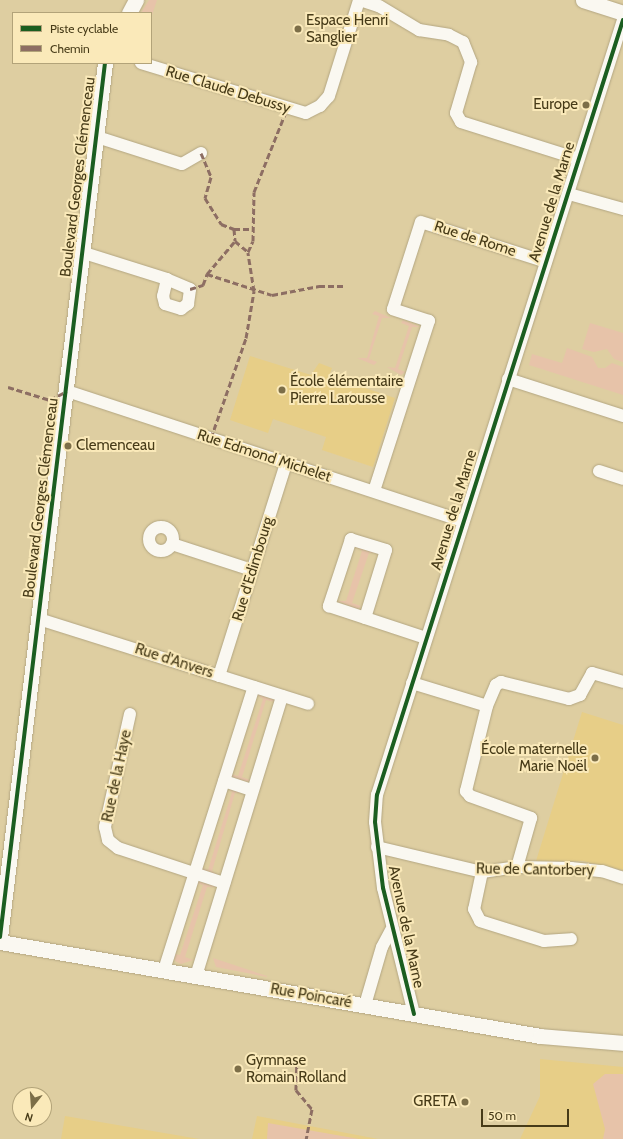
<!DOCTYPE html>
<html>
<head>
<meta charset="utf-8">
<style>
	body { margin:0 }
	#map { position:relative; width:623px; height:1139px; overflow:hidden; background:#decea1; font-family:Cabin,sans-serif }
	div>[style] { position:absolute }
	.built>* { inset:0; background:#e7ce87 }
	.green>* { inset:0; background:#e7c3a9 }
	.roads { filter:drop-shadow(0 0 1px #b3a682) drop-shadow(0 0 1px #b3a682) }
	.minor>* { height:12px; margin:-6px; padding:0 6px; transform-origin:6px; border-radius:6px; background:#faf8f1 }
	.minor>.ring { margin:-6px; padding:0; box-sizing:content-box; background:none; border:12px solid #faf8f1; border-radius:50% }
	.tertiary>* { height:15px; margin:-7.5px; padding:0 7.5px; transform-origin:7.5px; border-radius:7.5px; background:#faf8f1 }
	.quiet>* { height:3px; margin-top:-1.5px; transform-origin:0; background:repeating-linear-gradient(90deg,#8d6e63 0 6px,transparent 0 9px) }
	.cycleway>* { height:4px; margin:-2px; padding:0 2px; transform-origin:2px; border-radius:2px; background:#1b5e20 }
	.dots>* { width:11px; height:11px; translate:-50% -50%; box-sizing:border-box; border:2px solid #fae9b9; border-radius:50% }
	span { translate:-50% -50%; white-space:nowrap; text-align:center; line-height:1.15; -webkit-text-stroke:4px #fae9b9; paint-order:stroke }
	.poi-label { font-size:15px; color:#473b18 }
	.left { translate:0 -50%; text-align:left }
	.right { translate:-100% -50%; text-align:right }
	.street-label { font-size:15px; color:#473b18 }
	.legend { position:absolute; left:12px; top:12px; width:140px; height:52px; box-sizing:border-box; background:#fae9b9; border:1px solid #b2a379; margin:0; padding:5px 7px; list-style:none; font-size:12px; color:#473b18 }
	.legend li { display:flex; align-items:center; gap:8px; height:20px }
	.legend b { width:20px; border:1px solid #b2a379 }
	.north { position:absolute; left:12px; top:1087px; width:40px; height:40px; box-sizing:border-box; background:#fae9b9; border:1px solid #b2a379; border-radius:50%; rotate:197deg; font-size:11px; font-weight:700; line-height:16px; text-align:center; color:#473b18 }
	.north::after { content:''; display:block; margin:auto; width:14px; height:18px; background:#7c6e48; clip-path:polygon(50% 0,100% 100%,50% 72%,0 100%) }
	.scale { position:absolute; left:481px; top:1109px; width:88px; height:18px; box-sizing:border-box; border:2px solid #473b18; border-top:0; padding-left:5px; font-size:12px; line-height:14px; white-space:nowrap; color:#473b18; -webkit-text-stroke:3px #fae9b9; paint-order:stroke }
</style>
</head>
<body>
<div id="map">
	<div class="built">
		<div style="clip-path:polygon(250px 356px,311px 375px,319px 363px,332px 368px,329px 376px,395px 398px,373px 467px,322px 450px,326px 437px,273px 419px,268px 433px,230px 420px)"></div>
		<div style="clip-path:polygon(582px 712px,623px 725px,623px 870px,583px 861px,536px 861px)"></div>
		<div style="clip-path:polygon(540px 1059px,623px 1067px,623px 1139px,520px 1139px,540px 1096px)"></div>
		<div style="clip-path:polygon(65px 1116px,199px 1139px,61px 1139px)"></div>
		<div style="clip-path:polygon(257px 1116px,378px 1139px,252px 1139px)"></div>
	</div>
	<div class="green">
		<div style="clip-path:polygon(149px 0,157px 0,151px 18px,151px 13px,141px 13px)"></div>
		<div style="clip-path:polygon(375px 311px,391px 318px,382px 318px,369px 359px,377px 362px,374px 365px,357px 358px,367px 358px,379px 316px,372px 314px)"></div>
		<div style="clip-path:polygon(403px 320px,420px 327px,412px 327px,398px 369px,405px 372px,401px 375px,387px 367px,395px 368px,409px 326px,401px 323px)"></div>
		<div style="clip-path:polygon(590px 323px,623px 333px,623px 362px,614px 359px,607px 349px,594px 352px,582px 349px)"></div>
		<div style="clip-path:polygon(567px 348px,592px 357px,598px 368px,605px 368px,612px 363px,623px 367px,623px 395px,529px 365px,532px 354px,562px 363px)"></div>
		<div style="clip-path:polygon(354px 545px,377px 553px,369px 553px,352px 603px,361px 606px,358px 609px,337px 601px,346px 601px,362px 551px)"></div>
		<div style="clip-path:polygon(255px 693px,275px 699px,275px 702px,266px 700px,242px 777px,250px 780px,248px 782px,231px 777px,231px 774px,238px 776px,263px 699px)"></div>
		<div style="clip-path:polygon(227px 787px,244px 793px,235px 793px,212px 871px,219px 876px,202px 871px,202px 868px,208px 870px,232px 792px)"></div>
		<div style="clip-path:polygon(198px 880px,217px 887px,207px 887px,185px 957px,193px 960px,181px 964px,175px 961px,174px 954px,180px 955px,203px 885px,196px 883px)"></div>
		<div style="clip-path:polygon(213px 958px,267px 976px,267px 977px,216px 967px)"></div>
		<div style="clip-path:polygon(605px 1074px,623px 1074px,623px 1139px,603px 1139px,605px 1129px,593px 1084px)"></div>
		<div style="clip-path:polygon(268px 1123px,359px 1139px,267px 1139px)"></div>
	</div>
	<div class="roads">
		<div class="minor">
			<div style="left:360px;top:0;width:20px;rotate:18deg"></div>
			<div style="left:379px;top:6px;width:47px;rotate:31deg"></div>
			<div style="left:419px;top:30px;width:30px;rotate:9deg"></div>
			<div style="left:449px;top:35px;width:16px;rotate:27deg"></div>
			<div style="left:463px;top:42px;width:22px;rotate:68deg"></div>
			<div style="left:471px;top:62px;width:53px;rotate:106.4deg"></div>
			<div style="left:456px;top:113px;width:10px;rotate:61deg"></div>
			<div style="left:461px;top:122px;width:123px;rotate:17.5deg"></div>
			<div style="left:141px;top:63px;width:172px;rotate:16.9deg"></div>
			<div style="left:306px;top:113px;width:16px;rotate:-27deg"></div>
			<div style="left:320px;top:106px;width:13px;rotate:-48deg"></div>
			<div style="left:329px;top:96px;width:101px;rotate:-72.6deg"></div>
			<div style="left:94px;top:136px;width:92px;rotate:17.7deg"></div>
			<div style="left:182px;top:164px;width:22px;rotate:-30deg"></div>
			<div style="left:569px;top:194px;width:56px;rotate:15.5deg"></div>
			<div style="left:81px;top:252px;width:90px;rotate:17.4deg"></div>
			<div style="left:167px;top:279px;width:17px;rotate:103deg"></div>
			<div style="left:163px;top:296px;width:8px;rotate:76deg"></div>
			<div style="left:165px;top:304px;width:17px;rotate:17deg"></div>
			<div style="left:181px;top:309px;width:9px;rotate:-36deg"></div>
			<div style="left:188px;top:304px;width:15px;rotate:-82deg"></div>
			<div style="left:190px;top:289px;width:25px;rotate:-157deg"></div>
			<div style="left:508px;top:379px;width:121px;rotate:17.8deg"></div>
			<div style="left:67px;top:391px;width:416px;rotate:18.2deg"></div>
			<div style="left:599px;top:471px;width:25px;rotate:18deg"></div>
			<div style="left:374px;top:491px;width:179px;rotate:-72.1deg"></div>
			<div style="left:429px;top:321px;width:38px;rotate:-162deg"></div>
			<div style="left:393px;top:309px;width:91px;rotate:-72.2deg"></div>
			<div style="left:421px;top:222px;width:131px;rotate:17.7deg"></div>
			<div class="ring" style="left:149px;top:527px;width:12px;height:12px"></div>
			<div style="left:172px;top:544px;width:84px;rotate:18deg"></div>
			<div style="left:365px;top:618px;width:71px;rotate:-72.8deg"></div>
			<div style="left:386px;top:550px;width:37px;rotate:-163deg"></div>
			<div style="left:351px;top:539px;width:71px;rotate:108.2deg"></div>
			<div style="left:329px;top:606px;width:102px;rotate:18.3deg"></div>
			<div style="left:39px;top:619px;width:282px;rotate:17.5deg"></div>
			<div style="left:219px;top:676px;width:223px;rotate:-72.5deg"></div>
			<div style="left:412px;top:683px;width:78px;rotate:17deg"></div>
			<div style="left:487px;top:706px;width:88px;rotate:103.9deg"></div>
			<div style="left:466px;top:791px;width:6px;rotate:51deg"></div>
			<div style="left:470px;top:796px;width:65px;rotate:19.8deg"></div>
			<div style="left:531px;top:818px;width:51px;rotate:105.9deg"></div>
			<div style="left:487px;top:706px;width:23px;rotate:-67deg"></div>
			<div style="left:496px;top:685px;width:6px;rotate:-31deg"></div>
			<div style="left:501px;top:682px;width:70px;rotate:14deg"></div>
			<div style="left:569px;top:699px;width:12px;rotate:-20deg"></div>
			<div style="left:580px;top:695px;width:25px;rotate:-61deg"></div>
			<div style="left:592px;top:673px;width:32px;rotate:16deg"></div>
			<div style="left:130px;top:714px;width:116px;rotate:102.5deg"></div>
			<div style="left:105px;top:827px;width:13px;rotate:77deg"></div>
			<div style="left:108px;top:840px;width:13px;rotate:39deg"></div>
			<div style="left:118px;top:848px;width:112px;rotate:18.3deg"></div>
			<div style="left:224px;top:781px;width:29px;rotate:18deg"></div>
			<div style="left:377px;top:847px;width:108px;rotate:13.4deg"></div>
			<div style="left:482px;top:872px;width:35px;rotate:-8deg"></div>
			<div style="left:517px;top:867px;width:54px;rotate:1.1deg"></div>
			<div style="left:571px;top:868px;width:31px;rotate:6deg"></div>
			<div style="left:602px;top:871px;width:22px;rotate:18deg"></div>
			<div style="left:482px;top:872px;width:38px;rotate:102deg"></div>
			<div style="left:474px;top:909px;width:13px;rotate:63deg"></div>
			<div style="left:480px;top:921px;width:67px;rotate:17.4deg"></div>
			<div style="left:544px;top:941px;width:27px;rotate:-4deg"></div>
			<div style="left:164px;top:970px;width:297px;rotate:-72.4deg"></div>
			<div style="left:196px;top:976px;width:293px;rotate:-72.9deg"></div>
			<div style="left:365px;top:1005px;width:60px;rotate:-73.7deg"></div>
			<div style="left:382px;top:947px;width:19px;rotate:-62deg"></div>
			<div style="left:414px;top:1014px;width:130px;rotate:-103.8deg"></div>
			<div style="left:383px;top:888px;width:66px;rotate:-96.9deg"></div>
			<div style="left:375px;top:822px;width:27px;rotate:-86deg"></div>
			<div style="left:377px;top:795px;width:813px;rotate:-72.39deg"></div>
		</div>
		<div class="tertiary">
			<div style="left:583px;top:0;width:42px;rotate:18deg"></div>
			<div style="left:129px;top:13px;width:15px;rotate:-62deg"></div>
			<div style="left:0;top:937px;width:880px;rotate:-83.15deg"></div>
			<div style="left:0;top:942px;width:548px;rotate:9.87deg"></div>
			<div style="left:540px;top:1036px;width:83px;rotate:4.8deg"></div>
		</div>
	</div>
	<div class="quiet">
		<div style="left:201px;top:153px;width:26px;rotate:67deg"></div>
		<div style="left:211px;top:177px;width:22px;rotate:106deg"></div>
		<div style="left:205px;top:198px;width:31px;rotate:58deg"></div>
		<div style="left:221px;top:224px;width:14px;rotate:21deg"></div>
		<div style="left:234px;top:229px;width:12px;rotate:85deg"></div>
		<div style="left:234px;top:229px;width:19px"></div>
		<div style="left:207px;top:274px;width:43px;rotate:-49.7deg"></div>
		<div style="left:235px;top:241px;width:17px;rotate:40deg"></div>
		<div style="left:190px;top:289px;width:14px;rotate:-17deg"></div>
		<div style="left:203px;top:285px;width:12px;rotate:-70deg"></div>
		<div style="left:207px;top:274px;width:68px;rotate:17.9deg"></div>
		<div style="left:272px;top:295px;width:48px;rotate:-10.8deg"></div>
		<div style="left:319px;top:286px;width:27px"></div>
		<div style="left:8px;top:387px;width:44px;rotate:17.2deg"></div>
		<div style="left:50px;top:400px;width:19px;rotate:-28deg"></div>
		<div style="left:211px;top:438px;width:106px;rotate:-70.7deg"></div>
		<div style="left:246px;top:338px;width:48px;rotate:-80.3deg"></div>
		<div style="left:254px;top:291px;width:39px;rotate:-99deg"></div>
		<div style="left:248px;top:252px;width:12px;rotate:-66deg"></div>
		<div style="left:253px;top:241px;width:49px;rotate:-88.8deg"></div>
		<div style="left:254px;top:192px;width:89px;rotate:-68.3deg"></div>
		<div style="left:297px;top:1058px;width:32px;rotate:92deg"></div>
		<div style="left:296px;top:1090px;width:25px;rotate:50deg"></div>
		<div style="left:312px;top:1109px;width:31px;rotate:101deg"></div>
	</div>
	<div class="cycleway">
		<div style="left:0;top:937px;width:880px;rotate:-83.15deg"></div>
		<div style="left:414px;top:1014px;width:130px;rotate:-103.8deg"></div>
		<div style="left:383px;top:888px;width:66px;rotate:-96.9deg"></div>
		<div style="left:375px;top:822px;width:27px;rotate:-86deg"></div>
		<div style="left:377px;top:795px;width:813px;rotate:-72.39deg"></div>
	</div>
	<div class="dots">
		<div style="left:298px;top:29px;background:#7c6e48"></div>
		<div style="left:586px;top:105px;background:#7c6e48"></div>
		<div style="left:282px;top:390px;background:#7c6e48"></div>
		<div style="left:68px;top:446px;background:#7c6e48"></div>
		<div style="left:595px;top:758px;background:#7c6e48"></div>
		<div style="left:238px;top:1069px;background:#7c6e48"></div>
		<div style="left:465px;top:1102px;background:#7c6e48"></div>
	</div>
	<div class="poi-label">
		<span class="left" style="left:306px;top:29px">Espace Henri<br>Sanglier</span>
		<span class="right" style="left:578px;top:105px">Europe</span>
		<span class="left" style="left:290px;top:390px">École élémentaire<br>Pierre Larousse</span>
		<span class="left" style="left:76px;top:446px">Clemenceau</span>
		<span class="right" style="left:587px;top:758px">École maternelle<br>Marie Noël</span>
		<span class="left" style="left:246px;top:1069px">Gymnase<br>Romain Rolland</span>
		<span class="right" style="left:457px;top:1102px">GRETA</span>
	</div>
	<div class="street-label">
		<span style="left:228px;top:90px;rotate:17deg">Rue Claude Debussy</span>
		<span style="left:78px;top:177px;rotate:-83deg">Boulevard Georges Clémenceau</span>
		<span style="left:552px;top:202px;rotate:-73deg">Avenue de la Marne</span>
		<span style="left:475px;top:239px;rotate:18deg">Rue de Rome</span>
		<span style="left:264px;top:456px;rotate:18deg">Rue Edmond Michelet</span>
		<span style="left:41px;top:498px;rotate:-83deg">Boulevard Georges Clémenceau</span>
		<span style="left:454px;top:510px;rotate:-73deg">Avenue de la Marne</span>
		<span style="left:253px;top:569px;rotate:-73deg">Rue d'Edimbourg</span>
		<span style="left:174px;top:661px;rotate:18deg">Rue d'Anvers</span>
		<span style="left:117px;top:776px;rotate:-78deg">Rue de la Haye</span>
		<span style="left:535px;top:870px;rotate:1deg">Rue de Cantorbery</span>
		<span style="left:406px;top:927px;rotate:78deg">Avenue de la Marne</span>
		<span style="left:311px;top:996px;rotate:10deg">Rue Poincaré</span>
	</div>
	<ul class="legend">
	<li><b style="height:5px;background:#1b5e20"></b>Piste cyclable</li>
	<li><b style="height:5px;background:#8d6e63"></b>Chemin</li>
	</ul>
	<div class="north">N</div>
	<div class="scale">50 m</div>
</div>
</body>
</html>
